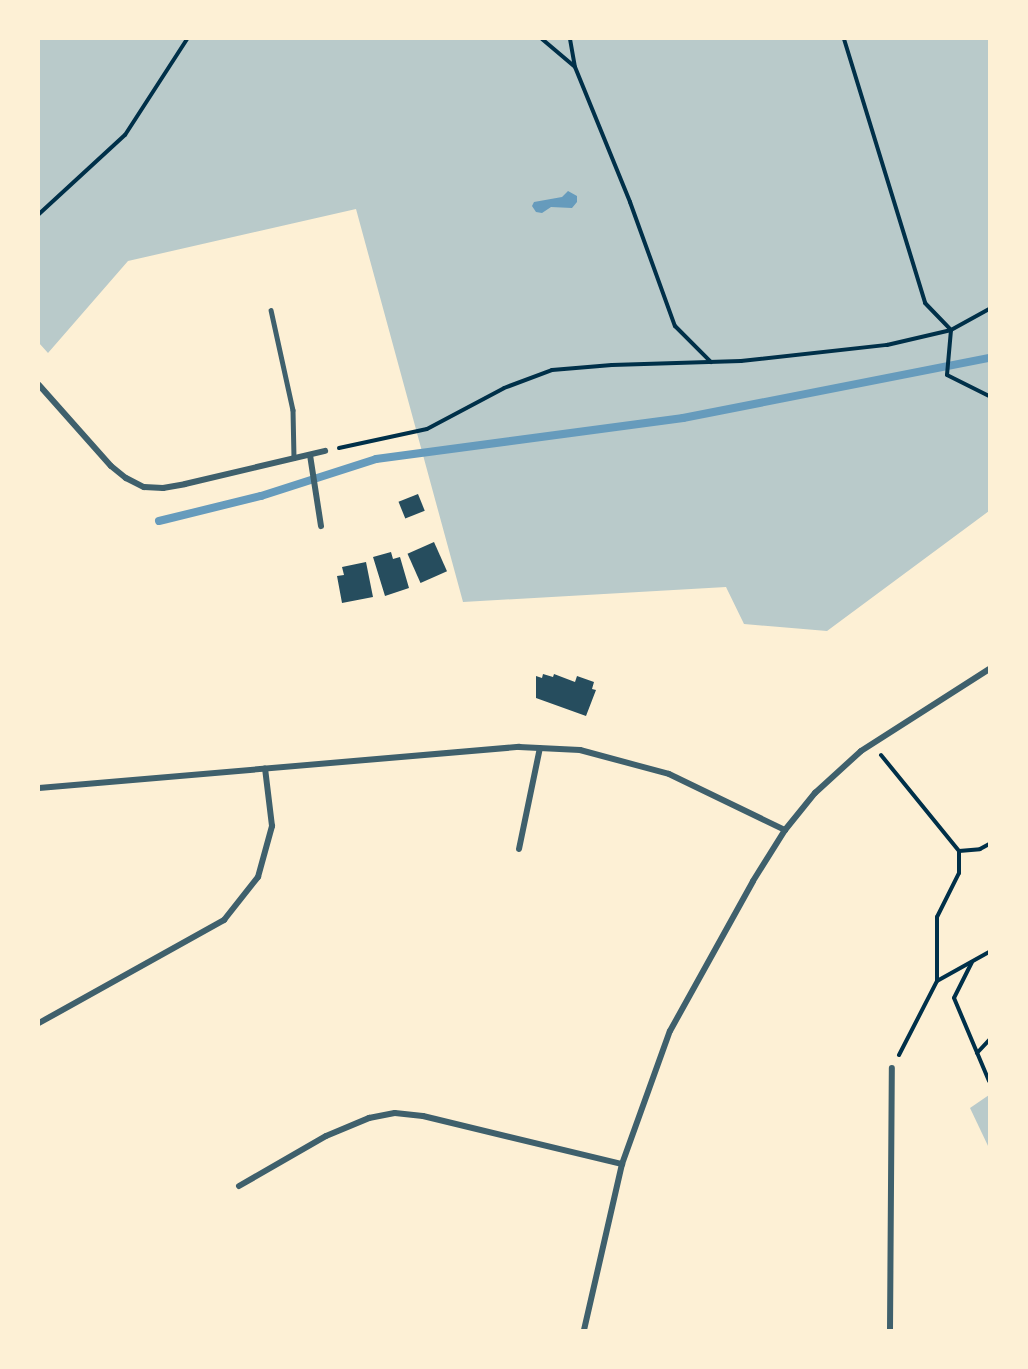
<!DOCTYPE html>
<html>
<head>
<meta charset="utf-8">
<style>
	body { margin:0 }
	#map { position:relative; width:1028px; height:1369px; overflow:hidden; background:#fdf0d5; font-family:Figtree,sans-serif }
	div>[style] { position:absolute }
	.green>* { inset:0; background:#b9caca }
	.water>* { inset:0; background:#669bbc }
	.stream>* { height:8px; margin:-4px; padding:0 4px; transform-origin:4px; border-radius:4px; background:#669bbc }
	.building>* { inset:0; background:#264d5e; transform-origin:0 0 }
	.path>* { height:4px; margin:-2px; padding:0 2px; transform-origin:2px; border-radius:2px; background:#003049 }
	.service>* { height:4.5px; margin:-2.25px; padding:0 2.25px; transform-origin:2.25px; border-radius:2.25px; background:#3f606c }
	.minor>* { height:6px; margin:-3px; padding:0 3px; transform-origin:3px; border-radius:3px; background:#3f606c }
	span { translate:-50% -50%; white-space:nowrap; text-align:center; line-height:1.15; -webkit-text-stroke:6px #fdf0d5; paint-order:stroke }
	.frame { position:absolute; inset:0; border:40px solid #fdf0d5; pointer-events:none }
</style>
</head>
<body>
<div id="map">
	<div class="green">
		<div style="clip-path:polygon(39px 39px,989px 39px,989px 511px,827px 631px,744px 624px,726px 587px,463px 602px,356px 209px,128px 261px,48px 353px,39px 343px)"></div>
		<div style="clip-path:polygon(989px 1095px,989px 1148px,970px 1108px)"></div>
	</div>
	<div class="water">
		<div style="clip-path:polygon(568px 191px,577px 196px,577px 202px,572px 208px,551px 207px,542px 213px,536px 212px,532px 206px,534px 202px,562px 197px)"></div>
	</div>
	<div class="stream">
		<div style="left:159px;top:521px;width:105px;rotate:-13.8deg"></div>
		<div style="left:261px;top:496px;width:121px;rotate:-17.8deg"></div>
		<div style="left:376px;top:459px;width:310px;rotate:-7.6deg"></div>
		<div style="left:683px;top:418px;width:312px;rotate:-11.1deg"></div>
	</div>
	<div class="building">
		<div style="left:418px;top:494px;width:18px;height:21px;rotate:68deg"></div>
		<div style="left:434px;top:542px;width:32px;height:29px;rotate:66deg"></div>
		<div style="clip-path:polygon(391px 552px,393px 559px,400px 557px,409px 588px,385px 596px,373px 557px)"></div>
		<div style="clip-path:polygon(366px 562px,373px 597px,342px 603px,337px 576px,344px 575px,342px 567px)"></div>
		<div style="clip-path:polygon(543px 674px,553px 677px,554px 674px,575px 682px,577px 676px,594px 682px,592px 689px,596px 690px,586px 716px,536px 698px,536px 676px,542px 678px)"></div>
	</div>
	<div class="path">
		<div style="left:542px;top:39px;width:43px;rotate:40.3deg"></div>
		<div style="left:575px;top:67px;width:146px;rotate:67.8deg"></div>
		<div style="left:630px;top:202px;width:132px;rotate:70.1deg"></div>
		<div style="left:675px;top:326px;width:51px;rotate:45deg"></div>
		<div style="left:570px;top:39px;width:27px;rotate:80deg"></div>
		<div style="left:844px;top:39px;width:276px;rotate:72.9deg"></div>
		<div style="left:925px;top:303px;width:37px;rotate:46deg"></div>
		<div style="left:951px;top:330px;width:45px;rotate:95.1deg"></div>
		<div style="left:947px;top:375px;width:47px;rotate:26.6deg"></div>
		<div style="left:39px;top:214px;width:117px;rotate:-42.6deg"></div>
		<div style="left:125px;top:135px;width:114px;rotate:-57.1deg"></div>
		<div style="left:339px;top:448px;width:90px;rotate:-12.2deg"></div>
		<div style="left:427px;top:429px;width:87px;rotate:-28deg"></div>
		<div style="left:504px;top:388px;width:51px;rotate:-20.6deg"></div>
		<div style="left:552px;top:370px;width:60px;rotate:-4.8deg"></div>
		<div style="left:612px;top:365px;width:129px;rotate:-1.8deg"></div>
		<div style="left:741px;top:361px;width:147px;rotate:-6.3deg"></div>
		<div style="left:887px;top:345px;width:66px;rotate:-13.2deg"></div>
		<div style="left:951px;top:330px;width:43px;rotate:-28.9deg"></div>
		<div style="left:881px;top:755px;width:124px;rotate:50.9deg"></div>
		<div style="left:959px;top:851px;width:21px;rotate:-5deg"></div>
		<div style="left:980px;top:849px;width:10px;rotate:-29deg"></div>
		<div style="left:972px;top:962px;width:40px;rotate:116.6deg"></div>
		<div style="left:954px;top:998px;width:90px;rotate:67.1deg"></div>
		<div style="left:937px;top:980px;width:63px;rotate:-90deg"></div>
		<div style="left:937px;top:917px;width:49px;rotate:-63.4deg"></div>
		<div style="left:959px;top:873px;width:22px;rotate:-90deg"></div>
		<div style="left:977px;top:1053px;width:18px;rotate:-47deg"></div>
		<div style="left:899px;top:1055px;width:83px;rotate:-62.8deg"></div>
		<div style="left:937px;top:981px;width:60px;rotate:-29.1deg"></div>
	</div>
	<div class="service">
		<div style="left:271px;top:310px;width:102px;rotate:77.6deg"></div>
		<div style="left:293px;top:410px;width:48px;rotate:88.8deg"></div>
	</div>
	<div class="minor">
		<div style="left:39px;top:385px;width:108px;rotate:48.4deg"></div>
		<div style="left:111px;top:466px;width:19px;rotate:39deg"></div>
		<div style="left:126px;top:478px;width:20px;rotate:27deg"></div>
		<div style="left:144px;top:487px;width:19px;rotate:3deg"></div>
		<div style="left:163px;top:488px;width:22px;rotate:-10deg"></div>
		<div style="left:185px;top:484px;width:144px;rotate:-13.3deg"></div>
		<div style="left:310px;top:455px;width:72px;rotate:81.2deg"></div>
		<div style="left:39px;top:788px;width:482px;rotate:-4.9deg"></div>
		<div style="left:519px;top:747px;width:61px;rotate:2.8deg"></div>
		<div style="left:580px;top:750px;width:92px;rotate:15.1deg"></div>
		<div style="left:669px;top:774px;width:129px;rotate:25.8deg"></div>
		<div style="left:519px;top:849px;width:103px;rotate:-78.3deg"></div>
		<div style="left:39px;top:1023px;width:212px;rotate:-29.1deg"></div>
		<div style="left:224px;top:920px;width:55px;rotate:-51.7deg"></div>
		<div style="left:258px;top:877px;width:53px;rotate:-74.6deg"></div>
		<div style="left:272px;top:826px;width:58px;rotate:-96.9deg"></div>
		<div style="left:239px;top:1186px;width:100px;rotate:-29.9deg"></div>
		<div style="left:326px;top:1136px;width:47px;rotate:-22.7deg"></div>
		<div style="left:369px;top:1118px;width:26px;rotate:-11deg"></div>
		<div style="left:395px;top:1113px;width:28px;rotate:6deg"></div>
		<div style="left:423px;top:1116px;width:205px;rotate:13.6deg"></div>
		<div style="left:584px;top:1330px;width:170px;rotate:-77.1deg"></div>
		<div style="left:622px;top:1164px;width:141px;rotate:-70.2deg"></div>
		<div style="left:670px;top:1031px;width:171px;rotate:-61deg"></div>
		<div style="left:753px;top:881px;width:60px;rotate:-57.9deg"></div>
		<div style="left:785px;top:830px;width:48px;rotate:-51deg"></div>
		<div style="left:815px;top:793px;width:62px;rotate:-42.4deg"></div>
		<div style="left:861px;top:751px;width:152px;rotate:-32.6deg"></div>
		<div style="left:890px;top:1330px;width:262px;rotate:-89.6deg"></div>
	</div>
	<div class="frame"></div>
</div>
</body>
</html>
